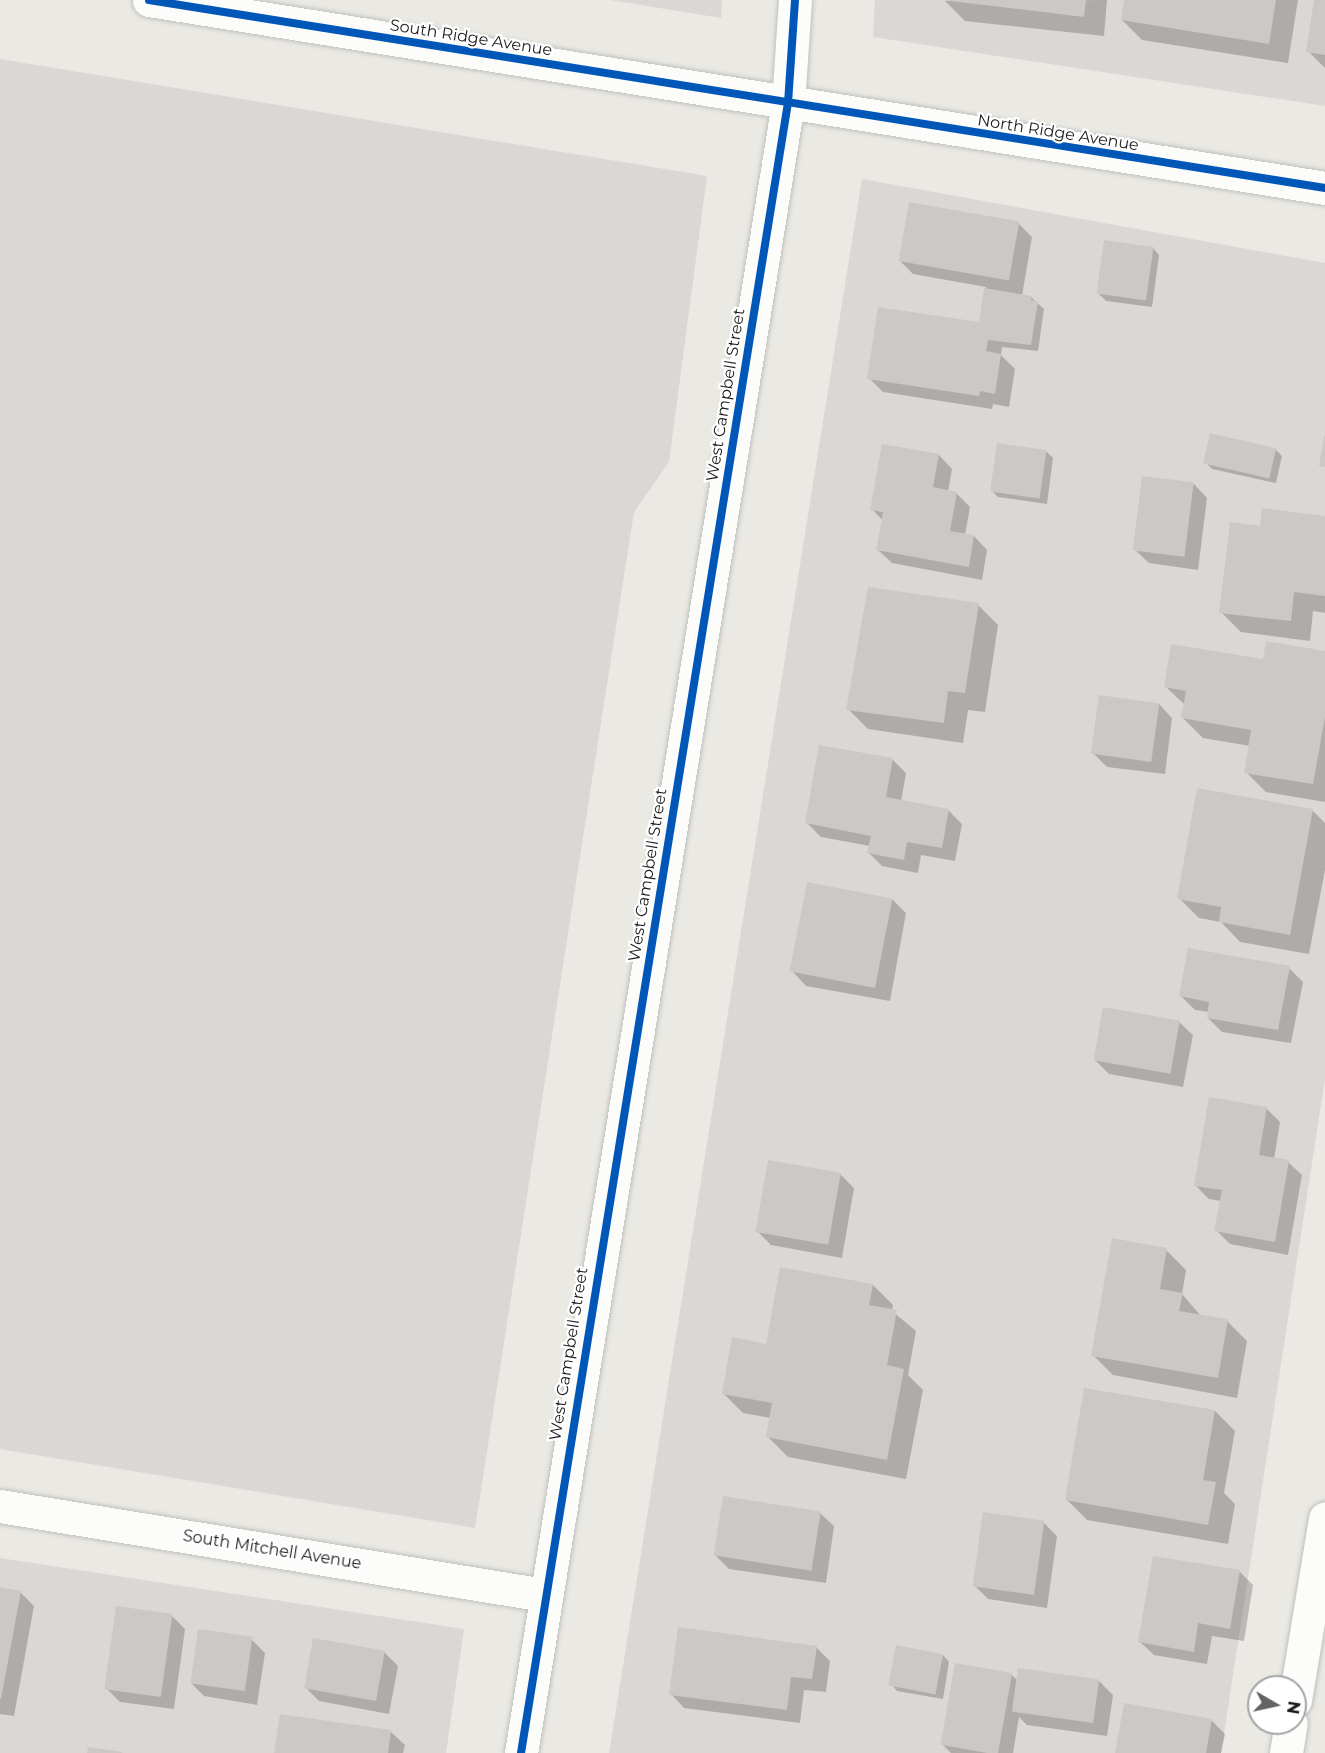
<!DOCTYPE html>
<html>
<head>
<meta charset="utf-8">
<style>
	body { margin:0 }
	#map { position:relative; width:1325px; height:1753px; overflow:hidden; background:#eae9e4; font-family:Montserrat,sans-serif }
	div>[style] { position:absolute }
	.residential>* { inset:0; background:#d9d8d5 }
	.shadow>* { inset:0; background:#0003 }
	.building>* { inset:0; background:#cbc9c5; transform-origin:0 0 }
	.roads { filter:drop-shadow(0 0 2px #c1c0be) drop-shadow(0 0 2px #c1c0be) }
	.minor>* { height:33px; margin:-16.5px; padding:0 16.5px; transform-origin:16.5px; border-radius:16.5px; background:#fcfcfb }
	.cycleway>* { height:8px; margin:-4px; padding:0 4px; transform-origin:4px; border-radius:4px; background:#0057b8 }
	span { translate:-50% -50%; white-space:nowrap; text-align:center; line-height:1.15; -webkit-text-stroke:4.5px #fff; paint-order:stroke }
	.street-label { font-size:16px; color:#1b1b1b }
	.north { position:absolute; left:1247px; top:1675px; width:60px; height:60px; box-sizing:border-box; background:#fff; border:2px solid #a4a4a4; border-radius:50%; rotate:99deg; font-size:16px; font-weight:700; line-height:24px; text-align:center; color:#1b1b1b }
	.north::after { content:''; display:block; margin:auto; width:21px; height:27px; background:#636361; clip-path:polygon(50% 0,100% 100%,50% 72%,0 100%) }
</style>
</head>
<body>
<div id="map">
	<div class="residential">
		<div style="clip-path:polygon(610px 0,722px 0,721px 18px)"></div>
		<div style="clip-path:polygon(875px 0,1325px 0,1325px 106px,873px 37px)"></div>
		<div style="clip-path:polygon(0 59px,707px 176px,669px 462px,634px 512px,475px 1528px,0 1449px)"></div>
		<div style="clip-path:polygon(862px 179px,1325px 263px,1325px 1079px,1221px 1753px,609px 1753px)"></div>
		<div style="clip-path:polygon(0 1558px,464px 1629px,446px 1753px,0 1753px)"></div>
	</div>
	<div class="shadow">
		<div style="clip-path:polygon(1107px 0,1104px 36px,965px 21px,945px 1px)"></div>
		<div style="clip-path:polygon(1125px 0,1298px 0,1288px 63px,1142px 40px,1122px 20px)"></div>
		<div style="clip-path:polygon(1316px 0,1325px 0,1325px 68px,1308px 51px)"></div>
		<div style="clip-path:polygon(1018px 223px,1032px 237px,1022px 296px,1031px 297px,1044px 309px,1038px 351px,1002px 347px,1001px 355px,1015px 369px,1009px 407px,993px 404px,992px 409px,883px 392px,869px 378px,980px 324px,986px 287px,913px 274px,899px 260px)"></div>
		<div style="clip-path:polygon(1153px 248px,1159px 255px,1152px 307px,1106px 301px,1099px 294px)"></div>
		<div style="clip-path:polygon(1275px 449px,1282px 456px,1276px 483px,1212px 469px,1206px 463px)"></div>
		<div style="clip-path:polygon(1047px 452px,1053px 458px,1047px 504px,998px 497px,991px 490px)"></div>
		<div style="clip-path:polygon(939px 455px,952px 469px,948px 492px,956px 493px,970px 507px,965px 535px,974px 536px,987px 550px,982px 580px,892px 563px,878px 550px,883px 521px,872px 509px)"></div>
		<div style="clip-path:polygon(1194px 484px,1207px 498px,1198px 570px,1149px 563px,1135px 550px)"></div>
		<div style="clip-path:polygon(1325px 517px,1325px 613px,1313px 611px,1310px 641px,1241px 632px,1221px 612px,1261px 528px)"></div>
		<div style="clip-path:polygon(978px 605px,998px 625px,985px 712px,968px 710px,963px 743px,868px 729px,848px 709px)"></div>
		<div style="clip-path:polygon(1325px 653px,1325px 802px,1266px 792px,1246px 772px,1250px 746px,1203px 738px,1183px 718px,1185px 705px,1166px 687px,1264px 661px)"></div>
		<div style="clip-path:polygon(1159px 704px,1172px 718px,1165px 774px,1107px 767px,1093px 753px)"></div>
		<div style="clip-path:polygon(892px 759px,906px 773px,901px 802px,948px 810px,962px 824px,955px 861px,921px 855px,918px 873px,882px 866px,869px 853px,870px 846px,821px 837px,807px 823px)"></div>
		<div style="clip-path:polygon(1312px 810px,1325px 823px,1325px 870px,1309px 954px,1240px 942px,1221px 922px,1199px 918px,1179px 898px)"></div>
		<div style="clip-path:polygon(892px 899px,906px 913px,890px 1001px,806px 986px,793px 972px)"></div>
		<div style="clip-path:polygon(1289px 968px,1303px 982px,1291px 1043px,1222px 1032px,1208px 1018px,1209px 1012px,1195px 1010px,1181px 996px)"></div>
		<div style="clip-path:polygon(1179px 1022px,1193px 1035px,1183px 1087px,1109px 1074px,1095px 1060px)"></div>
		<div style="clip-path:polygon(1267px 1109px,1280px 1122px,1274px 1159px,1288px 1162px,1302px 1175px,1288px 1255px,1230px 1244px,1216px 1230px,1221px 1201px,1209px 1199px,1195px 1185px)"></div>
		<div style="clip-path:polygon(840px 1174px,854px 1188px,842px 1258px,771px 1245px,757px 1231px)"></div>
		<div style="clip-path:polygon(1166px 1250px,1186px 1270px,1182px 1294px,1201px 1316px,1227px 1321px,1247px 1341px,1237px 1398px,1113px 1375px,1093px 1355px)"></div>
		<div style="clip-path:polygon(873px 1285px,893px 1305px,892px 1311px,916px 1331px,908px 1375px,923px 1390px,906px 1479px,788px 1457px,768px 1437px,771px 1418px,743px 1413px,723px 1393px,767px 1345px)"></div>
		<div style="clip-path:polygon(1215px 1411px,1235px 1431px,1224px 1493px,1235px 1504px,1228px 1544px,1087px 1520px,1067px 1500px)"></div>
		<div style="clip-path:polygon(820px 1513px,834px 1526px,826px 1583px,729px 1569px,715px 1555px)"></div>
		<div style="clip-path:polygon(1043px 1522px,1057px 1536px,1047px 1608px,988px 1599px,974px 1585px)"></div>
		<div style="clip-path:polygon(1240px 1572px,1253px 1585px,1244px 1641px,1212px 1636px,1207px 1664px,1154px 1655px,1140px 1642px)"></div>
		<div style="clip-path:polygon(0 1589px,20px 1592px,34px 1606px,14px 1716px,0 1714px)"></div>
		<div style="clip-path:polygon(172px 1616px,185px 1629px,174px 1709px,120px 1702px,107px 1689px)"></div>
		<div style="clip-path:polygon(251px 1639px,265px 1653px,257px 1705px,204px 1696px,191px 1683px)"></div>
		<div style="clip-path:polygon(816px 1647px,830px 1661px,826px 1692px,804px 1690px,800px 1723px,684px 1708px,671px 1694px)"></div>
		<div style="clip-path:polygon(384px 1652px,398px 1666px,389px 1714px,319px 1701px,306px 1688px)"></div>
		<div style="clip-path:polygon(943px 1655px,949px 1662px,943px 1699px,897px 1691px,891px 1684px)"></div>
		<div style="clip-path:polygon(1011px 1674px,1018px 1681px,1099px 1681px,1113px 1695px,1107px 1736px,1027px 1725px,1019px 1717px,1013px 1753px,951px 1753px,942px 1744px)"></div>
		<div style="clip-path:polygon(1211px 1720px,1225px 1734px,1221px 1753px,1117px 1753px)"></div>
		<div style="clip-path:polygon(391px 1732px,405px 1745px,403px 1753px,276px 1753px)"></div>
	</div>
	<div class="building">
		<div style="clip-path:polygon(942px 0,1086px 0,1084px 17px)"></div>
		<div style="clip-path:polygon(1124px 0,1276px 0,1269px 44px,1121px 20px)"></div>
		<div style="clip-path:polygon(1314px 0,1325px 0,1325px 55px,1306px 52px)"></div>
		<div style="left:909px;top:202px;width:112px;height:60px;rotate:10deg"></div>
		<div style="left:1104px;top:240px;width:50px;height:54px;rotate:8deg"></div>
		<div style="clip-path:polygon(984px 288px,1032px 296px,1031px 300px,1038px 301px,1031px 345px,988px 340px,986px 351px,1001px 354px,995px 394px,980px 391px,979px 396px,867px 379px,878px 307px,979px 322px)"></div>
		<div style="left:1210px;top:433px;width:68px;height:31px;rotate:13deg"></div>
		<div style="clip-path:polygon(1324px 436px,1325px 436px,1325px 467px,1319px 466px)"></div>
		<div style="left:997px;top:443px;width:50px;height:49px;rotate:8deg"></div>
		<div style="clip-path:polygon(882px 444px,939px 454px,933px 487px,957px 492px,950px 531px,974px 535px,969px 567px,876px 550px,883px 512px,870px 510px)"></div>
		<div style="left:1142px;top:476px;width:52px;height:75px;rotate:7deg"></div>
		<div style="clip-path:polygon(1262px 508px,1325px 516px,1325px 596px,1294px 592px,1291px 621px,1219px 613px,1230px 522px,1260px 526px)"></div>
		<div style="clip-path:polygon(868px 587px,979px 603px,965px 693px,948px 691px,944px 723px,846px 710px)"></div>
		<div style="clip-path:polygon(1266px 641px,1325px 651px,1325px 717px,1313px 784px,1244px 773px,1251px 730px,1181px 718px,1186px 691px,1164px 687px,1171px 644px,1263px 659px)"></div>
		<div style="left:1099px;top:695px;width:61px;height:59px;rotate:8deg"></div>
		<div style="clip-path:polygon(819px 745px,893px 758px,886px 797px,949px 809px,942px 848px,907px 842px,904px 860px,867px 853px,871px 836px,805px 823px)"></div>
		<div style="clip-path:polygon(1197px 788px,1313px 809px,1290px 935px,1219px 922px,1221px 907px,1177px 899px)"></div>
		<div style="left:807px;top:882px;width:87px;height:91px;rotate:11deg"></div>
		<div style="clip-path:polygon(1188px 948px,1290px 966px,1278px 1030px,1207px 1018px,1209px 1002px,1179px 996px)"></div>
		<div style="left:1103px;top:1007px;width:78px;height:54px;rotate:10deg"></div>
		<div style="clip-path:polygon(1209px 1097px,1267px 1107px,1259px 1155px,1289px 1160px,1275px 1242px,1214px 1231px,1222px 1190px,1194px 1186px)"></div>
		<div style="left:768px;top:1160px;width:74px;height:73px;rotate:10deg"></div>
		<div style="clip-path:polygon(1112px 1238px,1167px 1248px,1160px 1289px,1183px 1293px,1179px 1311px,1228px 1319px,1218px 1378px,1091px 1356px)"></div>
		<div style="clip-path:polygon(780px 1267px,873px 1284px,869px 1305px,897px 1310px,887px 1365px,904px 1369px,887px 1460px,766px 1437px,772px 1403px,722px 1394px,732px 1337px,766px 1344px)"></div>
		<div style="clip-path:polygon(1084px 1388px,1215px 1410px,1203px 1480px,1216px 1482px,1208px 1525px,1065px 1500px)"></div>
		<div style="left:723px;top:1496px;width:99px;height:60px;rotate:9deg"></div>
		<div style="left:983px;top:1512px;width:62px;height:75px;rotate:8deg"></div>
		<div style="clip-path:polygon(1153px 1556px,1240px 1570px,1230px 1629px,1198px 1623px,1194px 1652px,1138px 1642px)"></div>
		<div style="clip-path:polygon(0 1587px,21px 1591px,1px 1699px,0 1699px)"></div>
		<div style="left:116px;top:1606px;width:57px;height:84px;rotate:8deg"></div>
		<div style="clip-path:polygon(678px 1627px,817px 1646px,812px 1679px,791px 1677px,787px 1710px,669px 1695px)"></div>
		<div style="left:198px;top:1629px;width:55px;height:55px;rotate:8deg"></div>
		<div style="left:313px;top:1638px;width:73px;height:51px;rotate:10deg"></div>
		<div style="left:896px;top:1645px;width:48px;height:41px;rotate:11deg"></div>
		<div style="left:955px;top:1663px;width:58px;height:83px;rotate:10deg"></div>
		<div style="left:1018px;top:1668px;width:82px;height:44px;rotate:8deg"></div>
		<div style="clip-path:polygon(1124px 1703px,1212px 1719px,1206px 1753px,1115px 1753px)"></div>
		<div style="clip-path:polygon(280px 1714px,391px 1730px,388px 1753px,274px 1753px)"></div>
		<div style="clip-path:polygon(88px 1747px,122px 1752px,122px 1753px,87px 1753px)"></div>
	</div>
	<div class="roads">
		<div class="minor">
			<div style="left:149px;top:0;width:1191px;rotate:9.08deg"></div>
			<div style="left:0;top:1506px;width:551px;rotate:9.29deg"></div>
			<div style="left:1295px;top:1700px;width:184px;rotate:-80.6deg"></div>
			<div style="left:521px;top:1753px;width:1671px;rotate:-80.81deg"></div>
			<div style="left:788px;top:103px;width:103px;rotate:-86.1deg"></div>
			<div style="left:1286px;top:1753px;width:30px;rotate:-81deg"></div>
		</div>
	</div>
	<div class="cycleway">
		<div style="left:149px;top:0;width:1191px;rotate:9.08deg"></div>
		<div style="left:521px;top:1753px;width:1671px;rotate:-80.81deg"></div>
		<div style="left:788px;top:103px;width:103px;rotate:-86.1deg"></div>
	</div>
	<div class="street-label">
		<span style="left:471px;top:38px;rotate:9deg">South Ridge Avenue</span>
		<span style="left:1058px;top:133px;rotate:9deg">North Ridge Avenue</span>
		<span style="left:726px;top:395px;rotate:-81deg">West Campbell Street</span>
		<span style="left:648px;top:875px;rotate:-81deg">West Campbell Street</span>
		<span style="left:569px;top:1354px;rotate:-81deg">West Campbell Street</span>
		<span style="left:272px;top:1550px;rotate:9deg">South Mitchell Avenue</span>
	</div>
	<div class="north">N</div>
</div>
</body>
</html>
